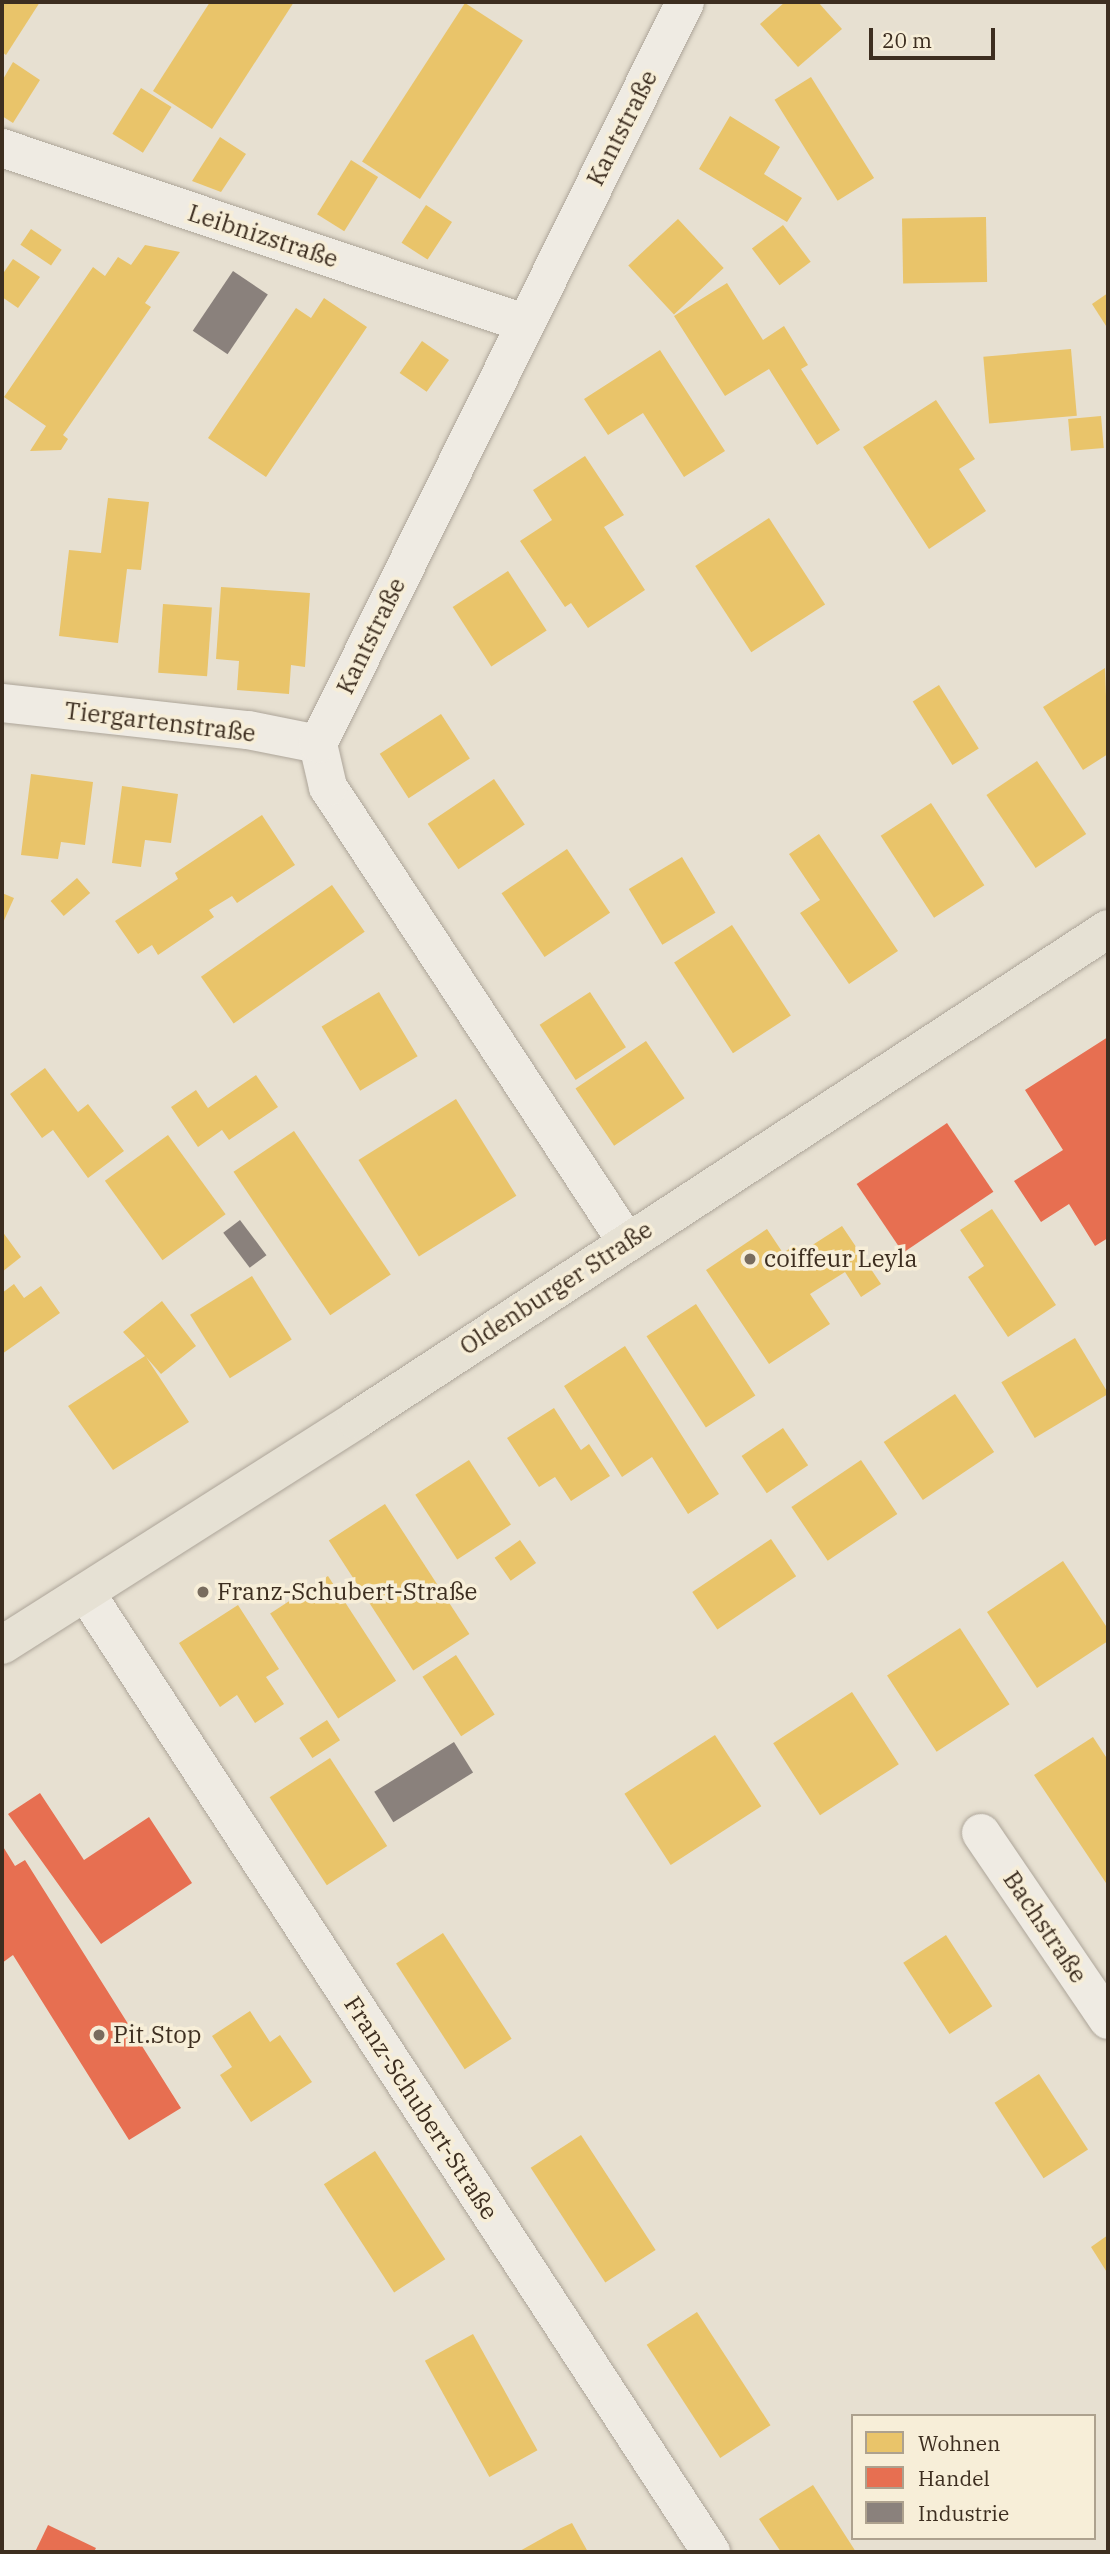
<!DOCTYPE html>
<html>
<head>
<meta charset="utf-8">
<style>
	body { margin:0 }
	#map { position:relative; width:1110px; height:2554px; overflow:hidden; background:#e7e0d1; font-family:"IBM Plex Serif",serif }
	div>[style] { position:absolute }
	.homes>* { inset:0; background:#e9c46a; transform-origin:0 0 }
	.shops>* { inset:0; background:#e76f51; transform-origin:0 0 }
	.industry>* { inset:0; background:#8a817c; transform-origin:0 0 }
	.roads { filter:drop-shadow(0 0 2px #ada599) drop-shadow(0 0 2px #ada599) }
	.minor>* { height:38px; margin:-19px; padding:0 19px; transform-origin:19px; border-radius:19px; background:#efebe3 }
	.major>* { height:38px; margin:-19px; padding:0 19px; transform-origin:19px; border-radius:19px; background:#e6e1d4 }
	.dots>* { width:19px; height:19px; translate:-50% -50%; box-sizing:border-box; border:4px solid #f7eed8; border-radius:50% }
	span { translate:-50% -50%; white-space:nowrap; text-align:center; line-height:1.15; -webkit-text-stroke:7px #f7eed8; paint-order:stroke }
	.street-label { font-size:24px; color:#3d2e20 }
	.poi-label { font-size:24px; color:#3d2e20 }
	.left { translate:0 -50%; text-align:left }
	.frame { position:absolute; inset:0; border:4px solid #3d2e20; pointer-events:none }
	.legend { position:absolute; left:851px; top:2414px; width:245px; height:126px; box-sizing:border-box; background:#f7eed8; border:2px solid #ada18e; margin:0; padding:9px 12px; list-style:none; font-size:21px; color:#3d2e20 }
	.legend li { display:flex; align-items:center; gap:14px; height:35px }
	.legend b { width:35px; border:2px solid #ada18e }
	.scale { position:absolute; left:869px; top:28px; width:126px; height:32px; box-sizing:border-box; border:4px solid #3d2e20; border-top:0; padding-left:9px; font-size:21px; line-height:24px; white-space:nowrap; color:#3d2e20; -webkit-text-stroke:5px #f7eed8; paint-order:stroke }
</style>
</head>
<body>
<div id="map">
	<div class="homes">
		<div style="clip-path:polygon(2px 2px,40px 2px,6px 55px,2px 52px)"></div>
		<div style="clip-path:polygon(210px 2px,294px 2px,212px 129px,153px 91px)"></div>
		<div style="clip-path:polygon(785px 2px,818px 2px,842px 29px,798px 67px,760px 24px)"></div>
		<div style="left:465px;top:3px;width:69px;height:189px;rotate:33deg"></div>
		<div style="clip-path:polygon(13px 62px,40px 80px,13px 123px,2px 116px,2px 81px)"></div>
		<div style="left:811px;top:77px;width:119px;height:43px;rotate:58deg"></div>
		<div style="left:141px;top:88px;width:36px;height:54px;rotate:32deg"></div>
		<div style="clip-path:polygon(730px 116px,780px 147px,764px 174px,802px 198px,787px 222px,699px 169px)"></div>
		<div style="clip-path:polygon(220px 137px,246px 154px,221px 192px,192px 181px)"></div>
		<div style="left:351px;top:160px;width:32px;height:64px;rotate:32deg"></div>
		<div style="left:426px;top:205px;width:31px;height:45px;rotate:33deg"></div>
		<div style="left:986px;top:217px;width:65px;height:84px;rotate:89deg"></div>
		<div style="left:678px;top:219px;width:67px;height:68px;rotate:47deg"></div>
		<div style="left:783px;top:225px;width:46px;height:39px;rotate:53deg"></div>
		<div style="left:31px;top:229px;width:37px;height:19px;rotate:34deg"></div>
		<div style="clip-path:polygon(145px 245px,180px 252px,145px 303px,151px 307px,63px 435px,68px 439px,61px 450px,30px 451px,46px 426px,4px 397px,93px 267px,105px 276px,118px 257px,131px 265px)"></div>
		<div style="clip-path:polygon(13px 259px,40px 277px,18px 308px,2px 297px,2px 275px)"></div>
		<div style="clip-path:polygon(727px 283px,763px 340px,784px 326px,808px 365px,801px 369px,840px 430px,817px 445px,769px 369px,725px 396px,674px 316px)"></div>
		<div style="clip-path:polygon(1108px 293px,1108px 329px,1092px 304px)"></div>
		<div style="clip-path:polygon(324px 298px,367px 327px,266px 477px,208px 438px,296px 308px,311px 318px)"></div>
		<div style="left:422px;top:341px;width:33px;height:39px;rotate:35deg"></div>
		<div style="left:1071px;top:349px;width:67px;height:88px;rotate:85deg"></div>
		<div style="clip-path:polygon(660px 350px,725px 451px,684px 477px,643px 413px,608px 435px,584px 399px)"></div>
		<div style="clip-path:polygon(936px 400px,975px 459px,959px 469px,986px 511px,929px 549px,863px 447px)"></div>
		<div style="left:1101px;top:416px;width:32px;height:33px;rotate:85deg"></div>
		<div style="clip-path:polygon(585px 456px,624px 515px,604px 527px,645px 590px,588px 628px,571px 603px,565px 607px,520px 541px,552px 520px,533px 490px)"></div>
		<div style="clip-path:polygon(108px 498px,149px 502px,141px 570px,127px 569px,118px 643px,59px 636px,69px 550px,101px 553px)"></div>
		<div style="left:769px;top:518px;width:103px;height:88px;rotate:57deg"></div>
		<div style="left:508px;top:571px;width:71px;height:66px;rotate:57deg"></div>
		<div style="clip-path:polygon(221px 587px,310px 593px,305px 667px,291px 665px,289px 694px,237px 690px,239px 661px,216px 659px)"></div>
		<div style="left:163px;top:604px;width:49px;height:69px;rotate:4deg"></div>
		<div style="clip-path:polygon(1105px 668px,1108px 754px,1083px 770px,1043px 707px)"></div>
		<div style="left:939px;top:685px;width:75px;height:31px;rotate:58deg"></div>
		<div style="left:441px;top:714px;width:53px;height:73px;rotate:57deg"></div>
		<div style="left:1037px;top:761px;width:88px;height:61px;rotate:56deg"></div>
		<div style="clip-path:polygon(31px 774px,93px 782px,85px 845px,61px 842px,58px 859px,21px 855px)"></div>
		<div style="left:494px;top:779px;width:55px;height:80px;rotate:56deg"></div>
		<div style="clip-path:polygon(122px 786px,178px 794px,171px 843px,145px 840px,141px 867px,112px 863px)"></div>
		<div style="left:931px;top:803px;width:98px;height:60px;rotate:57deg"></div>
		<div style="clip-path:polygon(262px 815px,295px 865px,237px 903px,232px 896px,209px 910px,214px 917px,158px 955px,152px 945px,138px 954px,115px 921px,178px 879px,175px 873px)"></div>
		<div style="clip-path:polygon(819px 834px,898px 951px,849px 984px,800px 913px,820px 900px,789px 854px)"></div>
		<div style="left:567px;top:849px;width:77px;height:79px;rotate:56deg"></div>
		<div style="left:682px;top:857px;width:65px;height:62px;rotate:59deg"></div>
		<div style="left:77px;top:878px;width:20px;height:35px;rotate:49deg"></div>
		<div style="left:332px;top:885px;width:57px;height:160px;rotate:55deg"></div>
		<div style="clip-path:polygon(2px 893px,14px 898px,2px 925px)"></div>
		<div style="left:732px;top:925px;width:108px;height:69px;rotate:57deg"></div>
		<div style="left:379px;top:992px;width:75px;height:67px;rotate:59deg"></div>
		<div style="left:590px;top:992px;width:66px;height:60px;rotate:57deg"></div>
		<div style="left:646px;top:1041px;width:69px;height:85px;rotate:56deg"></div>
		<div style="clip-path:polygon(45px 1068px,78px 1112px,88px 1104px,124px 1151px,88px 1178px,53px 1130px,42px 1138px,10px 1094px)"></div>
		<div style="clip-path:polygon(256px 1075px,278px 1107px,229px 1140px,222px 1130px,198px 1147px,171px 1107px,196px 1090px,208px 1108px)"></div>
		<div style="left:456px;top:1099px;width:114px;height:115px;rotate:58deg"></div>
		<div style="left:294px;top:1131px;width:173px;height:73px;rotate:56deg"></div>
		<div style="left:168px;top:1135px;width:98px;height:78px;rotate:54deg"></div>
		<div style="clip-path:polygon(992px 1209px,1056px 1305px,1008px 1337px,968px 1277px,984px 1266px,960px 1230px)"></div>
		<div style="clip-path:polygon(842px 1226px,881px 1284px,861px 1297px,845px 1272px,810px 1294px,830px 1324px,769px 1364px,706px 1270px,767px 1229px,783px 1253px,795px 1245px,800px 1253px)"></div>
		<div style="clip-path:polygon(2px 1231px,21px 1257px,2px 1272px)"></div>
		<div style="left:252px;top:1276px;width:75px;height:73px;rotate:58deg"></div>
		<div style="clip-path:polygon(14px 1284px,24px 1298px,41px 1286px,60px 1313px,2px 1354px,2px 1293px)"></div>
		<div style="clip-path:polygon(162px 1301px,196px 1346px,161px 1374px,146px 1357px,189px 1422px,113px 1470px,68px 1406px,145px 1356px,123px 1332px)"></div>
		<div style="left:696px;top:1304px;width:109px;height:59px;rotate:57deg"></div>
		<div style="left:1075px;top:1338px;width:65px;height:86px;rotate:59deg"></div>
		<div style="clip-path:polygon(625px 1346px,719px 1494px,688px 1514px,652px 1457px,622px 1477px,564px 1386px)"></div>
		<div style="left:955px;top:1394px;width:70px;height:86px;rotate:56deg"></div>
		<div style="clip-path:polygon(554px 1408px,581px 1450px,589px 1444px,610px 1476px,571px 1501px,555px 1477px,539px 1487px,507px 1438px)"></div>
		<div style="left:783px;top:1428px;width:45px;height:50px;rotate:56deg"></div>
		<div style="left:469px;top:1460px;width:77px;height:64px;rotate:57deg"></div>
		<div style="left:861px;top:1460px;width:65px;height:84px;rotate:56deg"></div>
		<div style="left:385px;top:1504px;width:155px;height:67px;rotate:57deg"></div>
		<div style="left:771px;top:1539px;width:45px;height:95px;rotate:56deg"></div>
		<div style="left:520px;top:1540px;width:28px;height:31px;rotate:55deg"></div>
		<div style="clip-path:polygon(1063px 1561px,1108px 1629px,1108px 1641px,1037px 1688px,987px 1612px)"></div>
		<div style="left:328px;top:1576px;width:125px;height:69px;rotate:57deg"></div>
		<div style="clip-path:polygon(238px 1605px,279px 1669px,266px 1677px,284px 1704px,255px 1723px,237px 1695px,220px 1707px,179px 1643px)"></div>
		<div style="left:960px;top:1628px;width:91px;height:87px;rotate:57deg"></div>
		<div style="left:456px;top:1655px;width:71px;height:40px;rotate:57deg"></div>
		<div style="left:852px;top:1692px;width:86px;height:94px;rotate:57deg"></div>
		<div style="left:327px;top:1720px;width:24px;height:33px;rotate:57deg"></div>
		<div style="left:715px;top:1735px;width:85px;height:108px;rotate:57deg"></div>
		<div style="clip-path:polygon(1093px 1737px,1108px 1760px,1108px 1886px,1034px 1775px)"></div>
		<div style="left:330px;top:1758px;width:105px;height:72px;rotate:57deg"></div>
		<div style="left:443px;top:1933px;width:126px;height:56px;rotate:57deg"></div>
		<div style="left:946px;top:1935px;width:85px;height:51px;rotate:57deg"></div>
		<div style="clip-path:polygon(250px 2011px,270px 2042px,280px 2035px,312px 2082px,251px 2122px,220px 2075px,232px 2067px,212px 2036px)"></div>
		<div style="left:1039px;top:2074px;width:90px;height:53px;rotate:57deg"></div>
		<div style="left:581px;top:2135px;width:137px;height:60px;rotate:57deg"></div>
		<div style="left:375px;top:2151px;width:129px;height:61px;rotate:57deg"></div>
		<div style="clip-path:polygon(1108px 2235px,1108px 2274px,1091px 2247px)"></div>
		<div style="left:697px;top:2312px;width:135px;height:60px;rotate:57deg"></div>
		<div style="left:473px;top:2334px;width:133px;height:55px;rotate:61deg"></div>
		<div style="clip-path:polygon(813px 2485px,856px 2552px,781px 2552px,759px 2519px)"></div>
		<div style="clip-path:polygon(572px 2523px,588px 2552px,518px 2552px,561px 2528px)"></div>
	</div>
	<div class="shops">
		<div style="clip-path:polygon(1108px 1037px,1108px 1238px,1095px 1246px,1069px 1204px,1041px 1222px,1014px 1181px,1063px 1150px,1025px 1090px)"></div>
		<div style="left:947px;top:1123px;width:83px;height:109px;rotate:56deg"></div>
		<div style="clip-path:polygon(40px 1793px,84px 1860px,149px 1817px,192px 1883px,101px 1944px,8px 1814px)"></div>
		<div style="clip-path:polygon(2px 1845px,15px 1866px,25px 1860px,181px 2108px,129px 2140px,13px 1955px,2px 1963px)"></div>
		<div style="clip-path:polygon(48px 2525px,96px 2548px,94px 2552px,35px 2552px)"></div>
	</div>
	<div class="industry">
		<div style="left:233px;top:271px;width:42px;height:72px;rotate:34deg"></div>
		<div style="left:240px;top:1220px;width:44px;height:21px;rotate:53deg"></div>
		<div style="left:454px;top:1742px;width:36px;height:94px;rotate:58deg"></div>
	</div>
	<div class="roads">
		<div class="minor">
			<div style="left:2px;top:148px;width:551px;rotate:18.53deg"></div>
			<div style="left:2px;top:703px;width:247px;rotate:6.3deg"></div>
			<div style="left:248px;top:730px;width:71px;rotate:11.3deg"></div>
			<div style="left:626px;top:1241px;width:543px;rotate:-123.28deg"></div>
			<div style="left:328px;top:787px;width:44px;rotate:-103.1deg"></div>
			<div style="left:318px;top:744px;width:828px;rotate:-63.68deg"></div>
			<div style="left:86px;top:1593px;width:1145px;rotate:56.91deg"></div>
			<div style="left:981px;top:1833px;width:226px;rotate:55.8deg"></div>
		</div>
		<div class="major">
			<div style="left:2px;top:1645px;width:419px;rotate:-32.4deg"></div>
			<div style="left:356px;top:1420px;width:898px;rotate:-33.14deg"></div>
		</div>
	</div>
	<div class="dots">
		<div style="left:750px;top:1259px;background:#786c5e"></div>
		<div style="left:203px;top:1592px;background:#786c5e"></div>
		<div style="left:99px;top:2035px;background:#786c5e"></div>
	</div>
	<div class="street-label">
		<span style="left:622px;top:128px;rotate:-63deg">Kantstraße</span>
		<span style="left:263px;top:236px;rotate:18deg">Leibnizstraße</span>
		<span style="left:371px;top:636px;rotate:-64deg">Kantstraße</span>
		<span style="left:160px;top:722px;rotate:7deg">Tiergartenstraße</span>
		<span style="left:556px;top:1288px;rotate:-33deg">Oldenburger Straße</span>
		<span style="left:1045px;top:1927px;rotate:56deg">Bachstraße</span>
		<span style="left:421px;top:2108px;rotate:57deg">Franz-Schubert-Straße</span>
	</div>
	<div class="poi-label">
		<span class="left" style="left:764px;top:1259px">coiffeur Leyla</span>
		<span class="left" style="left:217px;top:1592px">Franz-Schubert-Straße</span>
		<span class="left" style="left:113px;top:2035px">Pit.Stop</span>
	</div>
	<div class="frame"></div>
	<ul class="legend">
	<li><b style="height:19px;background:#e9c46a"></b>Wohnen</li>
	<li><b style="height:19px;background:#e76f51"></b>Handel</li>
	<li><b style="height:19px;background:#8a817c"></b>Industrie</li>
	</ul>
	<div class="scale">20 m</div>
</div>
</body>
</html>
